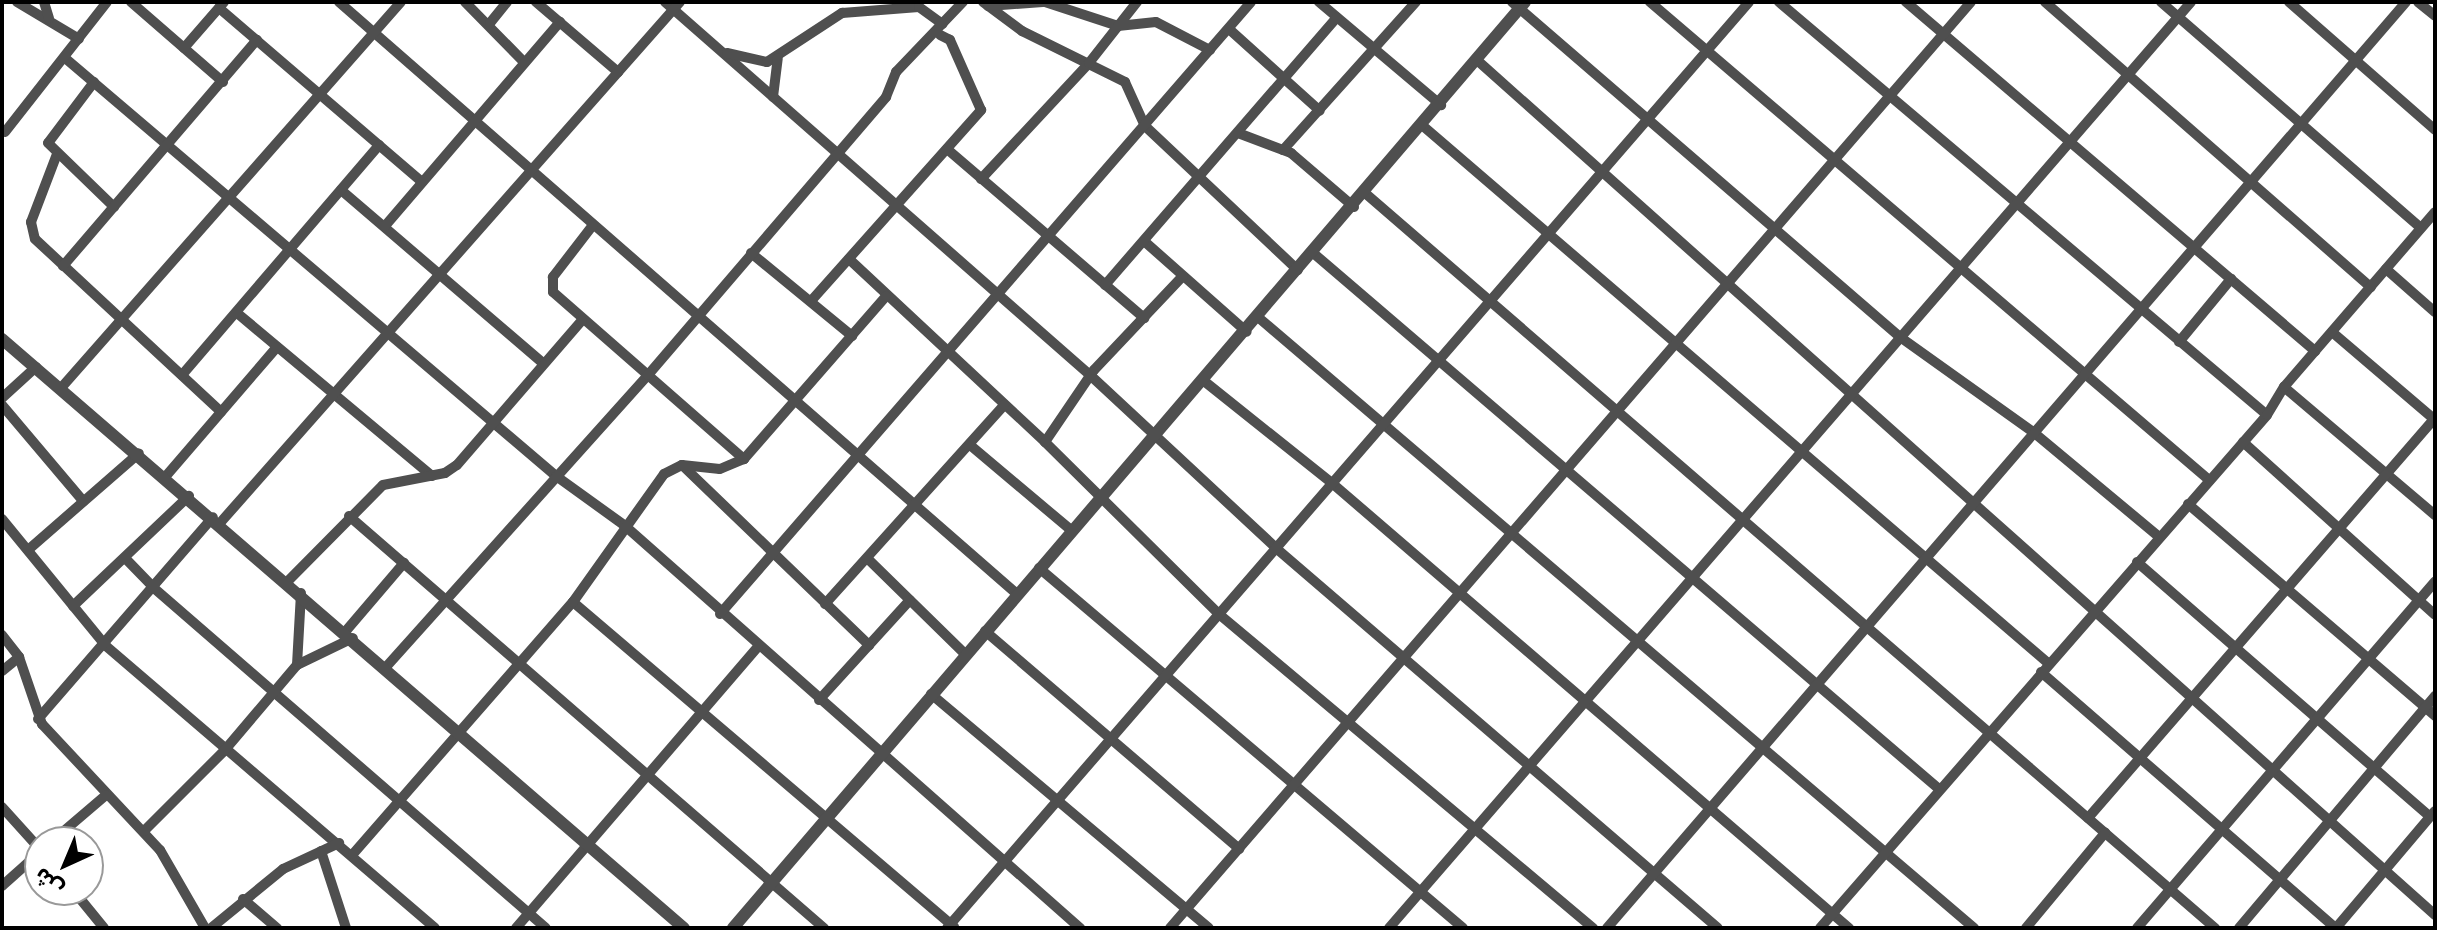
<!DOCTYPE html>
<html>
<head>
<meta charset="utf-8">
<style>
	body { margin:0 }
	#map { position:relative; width:2437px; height:930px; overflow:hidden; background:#fff; font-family:"Roboto Condensed","Noto Sans Arabic",sans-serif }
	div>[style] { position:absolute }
	.minor>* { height:10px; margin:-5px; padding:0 5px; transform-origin:5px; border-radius:5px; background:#4f4f4f }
	.tertiary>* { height:12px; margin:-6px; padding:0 6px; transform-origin:6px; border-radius:6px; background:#4f4f4f }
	span { translate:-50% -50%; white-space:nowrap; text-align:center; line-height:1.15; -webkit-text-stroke:8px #fff; paint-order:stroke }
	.frame { position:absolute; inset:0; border:4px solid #000; pointer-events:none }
	.north { position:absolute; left:24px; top:826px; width:80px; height:80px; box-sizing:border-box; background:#fff; border:2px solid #999; border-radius:50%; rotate:224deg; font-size:22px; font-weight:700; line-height:32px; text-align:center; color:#000 }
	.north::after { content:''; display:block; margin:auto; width:28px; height:36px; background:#000; clip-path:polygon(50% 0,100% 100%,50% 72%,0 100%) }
</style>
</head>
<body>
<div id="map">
	<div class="minor">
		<div style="left:17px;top:2px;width:72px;rotate:30.8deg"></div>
		<div style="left:44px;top:2px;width:17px;rotate:73deg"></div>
		<div style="left:131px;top:2px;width:122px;rotate:41deg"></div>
		<div style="left:339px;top:2px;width:900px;rotate:41.13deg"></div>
		<div style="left:465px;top:2px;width:84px;rotate:45.5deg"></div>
		<div style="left:536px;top:2px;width:108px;rotate:40.5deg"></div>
		<div style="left:665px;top:2px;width:565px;rotate:41.27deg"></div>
		<div style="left:1090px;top:375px;width:255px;rotate:42.9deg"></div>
		<div style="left:1277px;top:549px;width:581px;rotate:40.68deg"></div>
		<div style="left:983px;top:2px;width:49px;rotate:36.6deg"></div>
		<div style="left:1022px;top:31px;width:115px;rotate:26.3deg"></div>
		<div style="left:1125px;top:82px;width:48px;rotate:65.6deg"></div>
		<div style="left:1145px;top:126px;width:210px;rotate:43.3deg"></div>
		<div style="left:1045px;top:2px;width:77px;rotate:18.2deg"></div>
		<div style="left:1118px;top:26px;width:38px;rotate:-6deg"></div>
		<div style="left:1156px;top:22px;width:61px;rotate:27.4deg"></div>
		<div style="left:1319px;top:2px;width:160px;rotate:40.2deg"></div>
		<div style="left:1512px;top:2px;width:513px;rotate:40.81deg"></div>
		<div style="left:1900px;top:337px;width:162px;rotate:35.5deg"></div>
		<div style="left:2032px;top:431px;width:165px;rotate:39.8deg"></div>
		<div style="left:1650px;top:2px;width:736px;rotate:40.53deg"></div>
		<div style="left:1779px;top:2px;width:639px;rotate:40.24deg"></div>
		<div style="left:1906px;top:2px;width:538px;rotate:40.47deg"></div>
		<div style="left:2045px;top:2px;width:433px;rotate:41.2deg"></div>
		<div style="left:2161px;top:2px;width:344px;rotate:41deg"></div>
		<div style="left:2289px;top:2px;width:194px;rotate:41.2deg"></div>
		<div style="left:2418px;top:2px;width:22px;rotate:39deg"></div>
		<div style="left:988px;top:6px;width:55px;rotate:-4.2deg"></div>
		<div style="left:219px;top:8px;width:267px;rotate:40.6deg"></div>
		<div style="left:490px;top:23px;width:27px;rotate:-51deg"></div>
		<div style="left:1229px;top:29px;width:122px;rotate:42deg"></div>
		<div style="left:184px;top:48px;width:61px;rotate:-49deg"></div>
		<div style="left:727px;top:53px;width:41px;rotate:12.7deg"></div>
		<div style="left:767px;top:62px;width:90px;rotate:-33.2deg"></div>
		<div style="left:842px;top:13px;width:77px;rotate:-4.5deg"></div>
		<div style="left:919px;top:7px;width:29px;rotate:36deg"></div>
		<div style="left:65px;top:58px;width:645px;rotate:40.41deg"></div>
		<div style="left:556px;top:476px;width:84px;rotate:35.8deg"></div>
		<div style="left:624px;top:525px;width:609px;rotate:41.47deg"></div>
		<div style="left:1478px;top:61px;width:1283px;rotate:41.74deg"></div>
		<div style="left:94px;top:82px;width:76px;rotate:127deg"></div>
		<div style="left:48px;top:143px;width:92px;rotate:44.1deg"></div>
		<div style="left:773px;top:97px;width:39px;rotate:-83deg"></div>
		<div style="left:1423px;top:126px;width:824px;rotate:40.67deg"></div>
		<div style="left:5px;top:132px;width:165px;rotate:-51.9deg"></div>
		<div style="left:1238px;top:133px;width:57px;rotate:20.7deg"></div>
		<div style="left:1291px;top:153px;width:83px;rotate:40.6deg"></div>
		<div style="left:947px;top:149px;width:260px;rotate:40.6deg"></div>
		<div style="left:1283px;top:150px;width:199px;rotate:-48.1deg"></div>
		<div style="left:57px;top:154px;width:73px;rotate:110.9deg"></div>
		<div style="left:31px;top:222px;width:17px;rotate:77deg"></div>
		<div style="left:35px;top:239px;width:254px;rotate:42.9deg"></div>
		<div style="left:981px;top:179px;width:158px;rotate:-47deg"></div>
		<div style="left:1089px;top:63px;width:78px;rotate:-51.8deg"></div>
		<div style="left:341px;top:190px;width:266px;rotate:40.6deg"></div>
		<div style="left:1365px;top:193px;width:1124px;rotate:40.85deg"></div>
		<div style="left:593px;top:225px;width:66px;rotate:127.6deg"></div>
		<div style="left:553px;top:277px;width:15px;rotate:90deg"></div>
		<div style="left:553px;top:292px;width:254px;rotate:41.2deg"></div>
		<div style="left:385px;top:226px;width:269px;rotate:-49.4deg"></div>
		<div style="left:1144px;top:241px;width:137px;rotate:41.5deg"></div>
		<div style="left:1312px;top:252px;width:826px;rotate:40.58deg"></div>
		<div style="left:751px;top:253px;width:131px;rotate:39.4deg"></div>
		<div style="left:849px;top:259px;width:268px;rotate:43deg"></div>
		<div style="left:1045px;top:442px;width:246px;rotate:44.7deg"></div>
		<div style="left:1220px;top:615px;width:487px;rotate:40deg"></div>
		<div style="left:63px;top:266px;width:298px;rotate:-49.4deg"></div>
		<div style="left:2386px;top:269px;width:65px;rotate:41.3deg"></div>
		<div style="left:1105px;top:285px;width:354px;rotate:-49.1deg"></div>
		<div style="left:811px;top:301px;width:256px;rotate:-48.3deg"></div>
		<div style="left:981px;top:110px;width:77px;rotate:-113.9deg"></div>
		<div style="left:950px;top:40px;width:11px;rotate:-153deg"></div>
		<div style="left:237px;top:313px;width:254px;rotate:39.9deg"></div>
		<div style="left:1259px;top:318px;width:940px;rotate:40.47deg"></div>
		<div style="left:2332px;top:332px;width:135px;rotate:40.5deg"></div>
		<div style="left:2179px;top:342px;width:82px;rotate:-50.5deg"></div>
		<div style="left:182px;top:375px;width:303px;rotate:-49.4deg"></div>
		<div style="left:1204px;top:381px;width:165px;rotate:38.6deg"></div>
		<div style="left:1333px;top:484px;width:681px;rotate:40.71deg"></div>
		<div style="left:2284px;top:387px;width:198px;rotate:40.3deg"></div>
		<div style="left:61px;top:388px;width:514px;rotate:-48.63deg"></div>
		<div style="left:2px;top:398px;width:46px;rotate:-42.4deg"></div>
		<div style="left:2px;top:405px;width:126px;rotate:49.8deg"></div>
		<div style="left:1045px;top:442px;width:87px;rotate:-55.8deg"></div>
		<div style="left:1094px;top:370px;width:129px;rotate:-46.6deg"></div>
		<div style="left:2243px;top:442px;width:258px;rotate:42deg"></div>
		<div style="left:970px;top:445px;width:133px;rotate:40.1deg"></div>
		<div style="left:682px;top:465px;width:260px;rotate:43.9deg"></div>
		<div style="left:166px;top:476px;width:170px;rotate:-49.3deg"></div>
		<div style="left:2188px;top:504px;width:326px;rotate:40.6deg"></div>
		<div style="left:349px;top:516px;width:629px;rotate:40.94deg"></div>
		<div style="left:2px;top:519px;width:164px;rotate:50.7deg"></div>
		<div style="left:106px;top:646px;width:433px;rotate:40.6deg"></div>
		<div style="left:220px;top:523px;width:695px;rotate:-48.56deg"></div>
		<div style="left:28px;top:550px;width:147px;rotate:-41.1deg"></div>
		<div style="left:125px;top:558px;width:43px;rotate:45.9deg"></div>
		<div style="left:155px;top:589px;width:517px;rotate:40.93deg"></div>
		<div style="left:868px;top:559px;width:136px;rotate:44.4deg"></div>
		<div style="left:2137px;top:562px;width:388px;rotate:41deg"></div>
		<div style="left:1039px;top:568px;width:556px;rotate:40.33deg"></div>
		<div style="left:287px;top:582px;width:136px;rotate:-45.3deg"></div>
		<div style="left:383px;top:485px;width:63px;rotate:-11deg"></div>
		<div style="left:445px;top:473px;width:14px;rotate:-34deg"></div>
		<div style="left:457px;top:465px;width:191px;rotate:-49.2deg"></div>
		<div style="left:573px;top:602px;width:501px;rotate:40.46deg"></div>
		<div style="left:825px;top:604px;width:268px;rotate:-48deg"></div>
		<div style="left:73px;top:606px;width:160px;rotate:-43.5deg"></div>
		<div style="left:720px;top:614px;width:810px;rotate:-49.05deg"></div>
		<div style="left:985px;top:631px;width:335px;rotate:40.6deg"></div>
		<div style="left:345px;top:632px;width:91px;rotate:-49.5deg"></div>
		<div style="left:2px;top:635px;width:28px;rotate:52deg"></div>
		<div style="left:19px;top:657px;width:71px;rotate:71.1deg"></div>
		<div style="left:42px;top:724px;width:173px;rotate:46.9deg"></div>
		<div style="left:160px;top:850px;width:90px;rotate:60deg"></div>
		<div style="left:297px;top:665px;width:72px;rotate:-86.8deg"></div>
		<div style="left:386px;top:667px;width:392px;rotate:-48.1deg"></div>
		<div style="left:648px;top:375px;width:366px;rotate:-49.4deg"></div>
		<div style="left:886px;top:97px;width:27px;rotate:-68deg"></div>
		<div style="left:896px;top:72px;width:97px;rotate:-46.3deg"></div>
		<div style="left:2px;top:671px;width:22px;rotate:-39deg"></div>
		<div style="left:2041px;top:672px;width:391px;rotate:41deg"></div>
		<div style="left:931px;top:694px;width:363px;rotate:40.1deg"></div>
		<div style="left:819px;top:700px;width:135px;rotate:-47.7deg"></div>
		<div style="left:38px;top:719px;width:267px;rotate:-49.1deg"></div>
		<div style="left:2px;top:807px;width:57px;rotate:47.9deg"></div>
		<div style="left:2088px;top:818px;width:530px;rotate:-49.06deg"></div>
		<div style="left:144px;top:831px;width:113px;rotate:-45deg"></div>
		<div style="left:224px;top:751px;width:113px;rotate:-49.7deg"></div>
		<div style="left:297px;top:665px;width:62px;rotate:-25.7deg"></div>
		<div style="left:51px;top:842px;width:72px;rotate:-40.5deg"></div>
		<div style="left:321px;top:851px;width:81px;rotate:72deg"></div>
		<div style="left:353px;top:854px;width:335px;rotate:-48.9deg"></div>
		<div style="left:573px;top:602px;width:157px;rotate:-54.6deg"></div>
		<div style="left:664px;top:474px;width:20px;rotate:-27deg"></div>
		<div style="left:682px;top:465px;width:38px;rotate:6deg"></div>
		<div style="left:720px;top:469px;width:26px;rotate:-23deg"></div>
		<div style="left:744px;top:459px;width:216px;rotate:-48.9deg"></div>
		<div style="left:2px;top:886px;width:51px;rotate:-41.8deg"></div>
		<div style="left:73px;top:890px;width:49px;rotate:50.8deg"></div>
		<div style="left:243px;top:899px;width:45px;rotate:40.5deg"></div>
		<div style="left:211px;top:928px;width:93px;rotate:-39.3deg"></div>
		<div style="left:283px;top:869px;width:62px;rotate:-24.9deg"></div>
		<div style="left:516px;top:928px;width:371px;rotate:-49.3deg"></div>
		<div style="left:947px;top:928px;width:1225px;rotate:-49.1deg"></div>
		<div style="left:1170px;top:928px;width:1224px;rotate:-49.14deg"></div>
		<div style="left:1389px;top:928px;width:1225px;rotate:-49.1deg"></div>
		<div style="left:1607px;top:928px;width:1223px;rotate:-49.21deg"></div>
		<div style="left:1820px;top:928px;width:680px;rotate:-48.93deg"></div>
		<div style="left:2267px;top:415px;width:33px;rotate:-59deg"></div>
		<div style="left:2284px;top:387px;width:231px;rotate:-49.2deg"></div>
		<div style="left:2026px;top:928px;width:124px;rotate:-50.3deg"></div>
		<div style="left:2137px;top:928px;width:457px;rotate:-49.3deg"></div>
		<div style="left:2239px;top:928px;width:304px;rotate:-49.8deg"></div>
		<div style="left:2336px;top:928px;width:153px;rotate:-49.8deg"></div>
	</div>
	<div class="tertiary">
		<div style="left:2px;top:339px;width:901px;rotate:40.82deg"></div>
		<div style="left:733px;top:928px;width:1218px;rotate:-49.46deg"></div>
	</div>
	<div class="frame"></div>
	<div class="north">ش</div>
</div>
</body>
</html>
